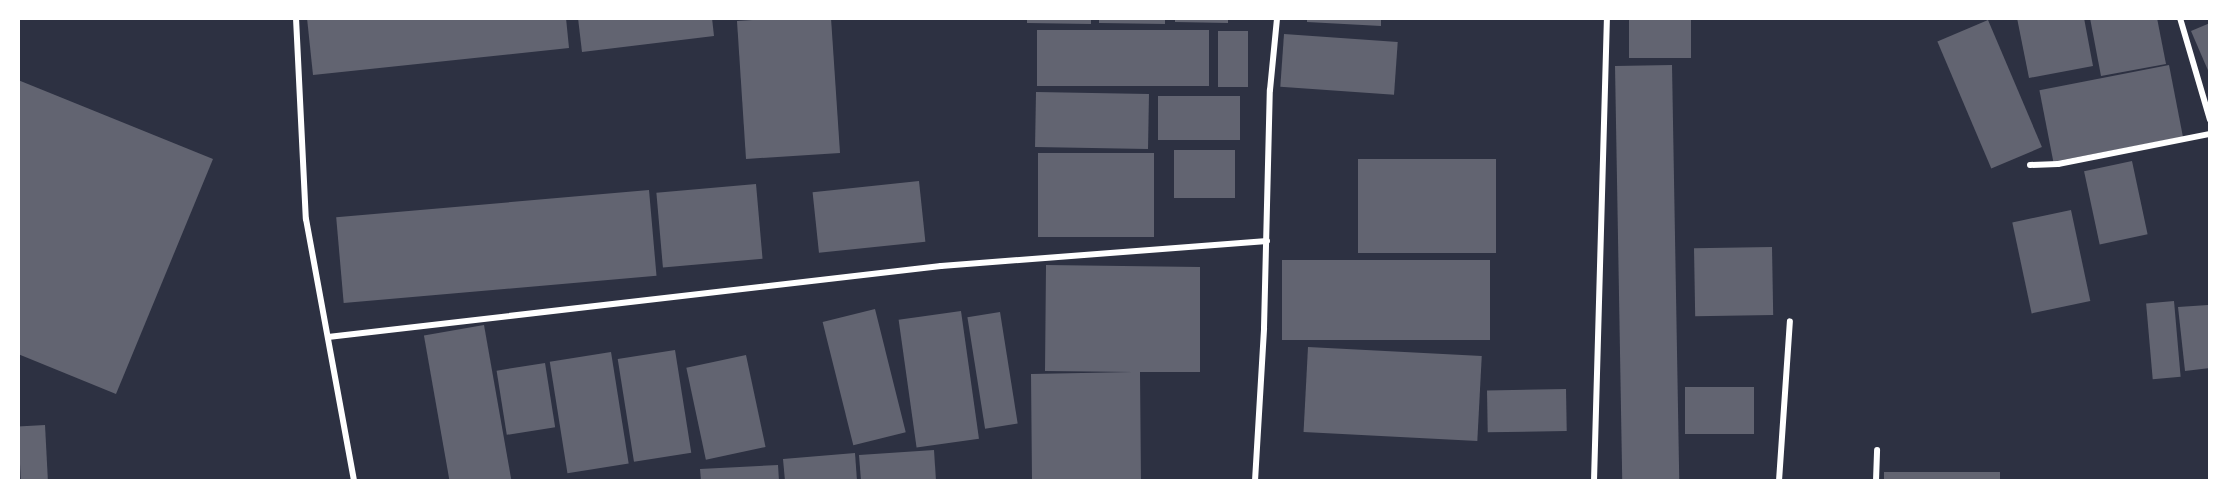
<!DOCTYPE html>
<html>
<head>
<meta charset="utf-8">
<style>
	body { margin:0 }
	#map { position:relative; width:2228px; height:499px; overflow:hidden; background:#2d3142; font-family:"Source Sans 3",sans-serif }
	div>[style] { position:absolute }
	.building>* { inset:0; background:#626471; transform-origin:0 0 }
	.minor>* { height:6px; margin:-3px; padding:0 3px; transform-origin:3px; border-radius:3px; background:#fff }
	span { translate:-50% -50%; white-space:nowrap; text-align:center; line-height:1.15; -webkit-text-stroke:4.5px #fff; paint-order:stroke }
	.frame { position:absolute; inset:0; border:20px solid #fff; pointer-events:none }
</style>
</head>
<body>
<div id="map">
	<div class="building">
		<div style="clip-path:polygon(307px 18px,566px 18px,569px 48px,313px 75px)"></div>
		<div style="clip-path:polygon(578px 18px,712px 18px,714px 36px,582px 52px)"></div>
		<div style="clip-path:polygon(785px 18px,831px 18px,840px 153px,746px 159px,737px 21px)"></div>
		<div style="clip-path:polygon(1027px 18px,1091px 18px,1091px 24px,1027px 23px)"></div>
		<div style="clip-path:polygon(1099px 18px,1165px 18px,1165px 24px,1099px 23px)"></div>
		<div style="clip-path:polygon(1175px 18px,1228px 18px,1228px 23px,1175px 22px)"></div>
		<div style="clip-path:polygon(1307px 18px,1381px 18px,1381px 26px,1307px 22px)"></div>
		<div style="left:1629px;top:18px;width:62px;height:40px"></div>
		<div style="clip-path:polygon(2017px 18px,2084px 18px,2093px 66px,2029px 78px)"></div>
		<div style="clip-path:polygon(2090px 18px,2157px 18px,2166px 64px,2101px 76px)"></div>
		<div style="left:1988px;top:20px;width:138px;height:55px;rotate:67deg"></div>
		<div style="clip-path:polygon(2210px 23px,2210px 75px,2191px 31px)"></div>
		<div style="left:1037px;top:30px;width:172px;height:56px"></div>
		<div style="left:1218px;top:31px;width:30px;height:56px"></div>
		<div style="left:1284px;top:34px;width:114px;height:53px;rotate:4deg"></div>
		<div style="left:1672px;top:65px;width:416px;height:57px;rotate:89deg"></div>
		<div style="left:2169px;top:65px;width:73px;height:132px;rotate:79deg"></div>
		<div style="clip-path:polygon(18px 80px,213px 159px,116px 394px,18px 354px)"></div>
		<div style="left:1036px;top:92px;width:113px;height:55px;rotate:1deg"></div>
		<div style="left:1158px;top:96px;width:82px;height:44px"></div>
		<div style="left:1174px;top:150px;width:61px;height:48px"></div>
		<div style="left:1038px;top:153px;width:116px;height:84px"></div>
		<div style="left:1358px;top:159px;width:138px;height:94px"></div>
		<div style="left:2132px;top:161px;width:75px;height:49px;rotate:78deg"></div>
		<div style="left:919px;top:181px;width:61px;height:107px;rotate:84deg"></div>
		<div style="left:756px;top:184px;width:75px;height:100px;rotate:85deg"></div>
		<div style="left:649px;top:190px;width:86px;height:314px;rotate:85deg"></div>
		<div style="left:2071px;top:210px;width:93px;height:60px;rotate:78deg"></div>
		<div style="left:1772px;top:247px;width:68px;height:78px;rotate:89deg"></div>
		<div style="left:1490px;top:260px;width:80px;height:208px;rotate:90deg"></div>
		<div style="clip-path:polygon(1046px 265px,1200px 267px,1200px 372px,1140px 372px,1141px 481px,1032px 481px,1031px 374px,1133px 372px,1045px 371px)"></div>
		<div style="left:2174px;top:301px;width:76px;height:28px;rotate:85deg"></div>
		<div style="clip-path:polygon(2208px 305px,2210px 368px,2185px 371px,2178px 307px)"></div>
		<div style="left:875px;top:309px;width:127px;height:54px;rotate:76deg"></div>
		<div style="left:961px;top:311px;width:129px;height:63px;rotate:82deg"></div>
		<div style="left:1000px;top:312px;width:113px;height:33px;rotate:81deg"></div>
		<div style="left:484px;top:325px;width:158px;height:61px;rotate:80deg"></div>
		<div style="left:1308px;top:347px;width:174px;height:85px;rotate:3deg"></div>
		<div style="left:675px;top:350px;width:104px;height:58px;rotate:81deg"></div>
		<div style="left:611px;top:352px;width:113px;height:62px;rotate:81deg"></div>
		<div style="left:746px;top:355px;width:94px;height:61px;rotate:78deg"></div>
		<div style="left:545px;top:363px;width:65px;height:49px;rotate:81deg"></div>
		<div style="left:1685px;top:387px;width:69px;height:47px"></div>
		<div style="left:1566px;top:389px;width:42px;height:79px;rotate:89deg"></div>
		<div style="left:45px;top:425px;width:56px;height:27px;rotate:87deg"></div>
		<div style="clip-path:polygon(934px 450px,936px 481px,861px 481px,859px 455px)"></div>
		<div style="clip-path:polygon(855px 453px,857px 481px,785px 481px,783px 459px)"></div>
		<div style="clip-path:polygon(778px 465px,779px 481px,701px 481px,700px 469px)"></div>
		<div style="left:2000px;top:472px;width:9px;height:116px;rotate:90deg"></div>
	</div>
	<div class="minor">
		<div style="left:296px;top:18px;width:201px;rotate:87.2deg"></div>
		<div style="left:306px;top:219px;width:266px;rotate:79.6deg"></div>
		<div style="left:2180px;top:18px;width:106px;rotate:73.6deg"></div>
		<div style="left:2030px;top:165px;width:28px;rotate:-2deg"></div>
		<div style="left:2058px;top:164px;width:155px;rotate:-11.2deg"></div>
		<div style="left:328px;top:337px;width:617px;rotate:-6.61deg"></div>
		<div style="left:941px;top:266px;width:327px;rotate:-4.4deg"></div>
		<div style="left:1255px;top:481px;width:153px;rotate:-86.6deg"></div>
		<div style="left:1264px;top:328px;width:238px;rotate:-88.6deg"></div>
		<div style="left:1270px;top:90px;width:72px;rotate:-84.4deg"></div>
		<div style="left:1594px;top:481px;width:463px;rotate:-88.4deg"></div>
		<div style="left:1779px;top:481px;width:160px;rotate:-86.1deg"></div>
		<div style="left:1876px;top:481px;width:31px;rotate:-88deg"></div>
	</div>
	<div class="frame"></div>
</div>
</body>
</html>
